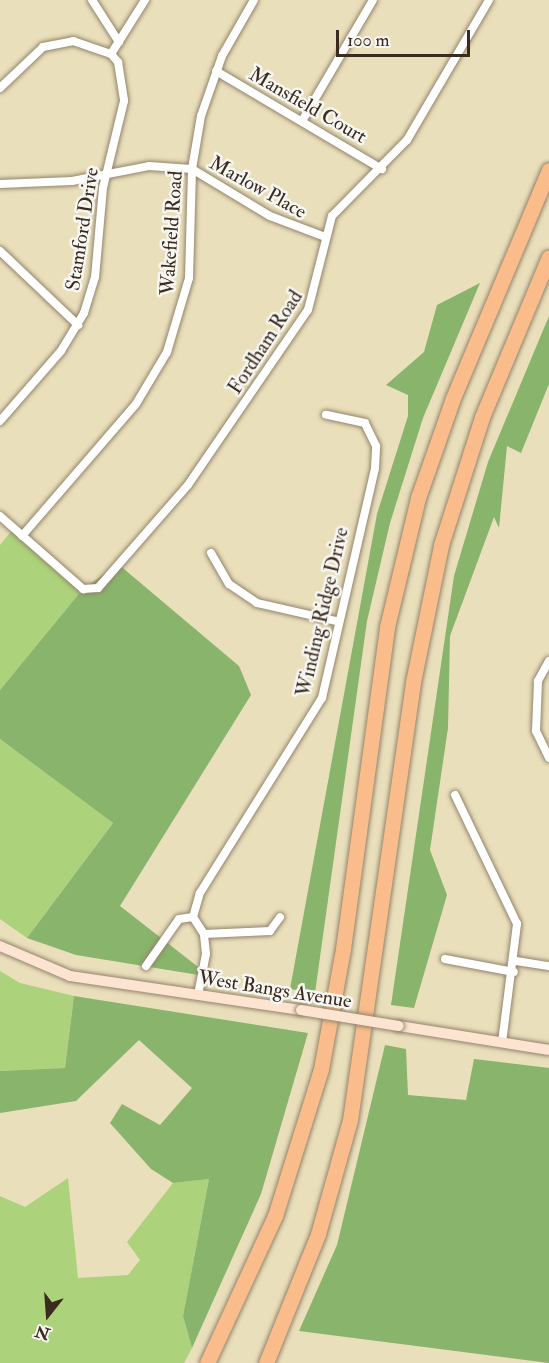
<!DOCTYPE html>
<html>
<head>
<meta charset="utf-8">
<style>
	body { margin:0 }
	#map { position:relative; width:549px; height:1363px; overflow:hidden; background:#eadfbb; font-family:"IM FELL Double Pica",serif }
	div>[style] { position:absolute }
	.green>* { inset:0; background:#acd27b }
	.forest>* { inset:0; background:#89b46b }
	.roads { filter:drop-shadow(0 0 2px #92846c) drop-shadow(0 0 2px #92846c) }
	.street>* { height:8px; margin:-4px; padding:0 4px; transform-origin:4px; border-radius:4px; background:#fff }
	.secondary>* { height:10px; margin:-5px; padding:0 5px; transform-origin:5px; border-radius:5px; background:#fde4d0 }
	.highway>* { height:15px; margin:-7.5px; padding:0 7.5px; transform-origin:7.5px; border-radius:7.5px; background:#f9bc8a }
	.bridges { filter:drop-shadow(0 0 2px #92846c) drop-shadow(0 0 2px #92846c) }
	.secondary-bridge>* { height:10px; margin:-5px; padding:0 5px; transform-origin:5px; border-radius:5px; background:#fde4d0 }
	span { translate:-50% -50%; white-space:nowrap; text-align:center; line-height:1.15; -webkit-text-stroke:5px #f6f6f2; paint-order:stroke }
	.street-label { font-size:20px; color:#3b2a1e }
	.north { position:absolute; left:18px; top:1285px; width:60px; height:60px; -webkit-text-stroke:4px #f6f6f2; paint-order:stroke; rotate:197deg; font-size:16px; font-weight:700; line-height:24px; text-align:center; color:#3b2a1e }
	.north::after { content:''; display:block; margin:auto; width:21px; height:27px; background:#3b2a1e; clip-path:polygon(50% 0,100% 100%,50% 72%,0 100%) }
	.scale { position:absolute; left:336px; top:30px; width:134px; height:27px; box-sizing:border-box; border:3px solid #3b2a1e; border-top:0; padding-left:8px; font-size:18px; line-height:21px; white-space:nowrap; color:#3b2a1e; -webkit-text-stroke:4px #f6f6f2; paint-order:stroke }
</style>
</head>
<body>
<div id="map">
	<div class="green">
		<div style="clip-path:polygon(13px 529px,82px 590px,0 690px,0 545px)"></div>
		<div style="clip-path:polygon(0 739px,113px 823px,27px 938px,0 919px)"></div>
		<div style="clip-path:polygon(0 971px,20px 983px,74px 996px,65px 1068px,0 1071px)"></div>
		<div style="clip-path:polygon(68px 1178px,78px 1278px,128px 1275px,140px 1260px,127px 1242px,173px 1183px,209px 1179px,183px 1316px,192px 1348px,184px 1363px,0 1363px,0 1196px,25px 1207px)"></div>
	</div>
	<div class="forest">
		<div style="clip-path:polygon(480px 283px,423px 418px,390px 523px,367px 621px,315px 993px,290px 989px,377px 514px,408px 416px,408px 395px,386px 385px,424px 352px,437px 305px)"></div>
		<div style="clip-path:polygon(549px 316px,549px 384px,521px 453px,507px 446px,499px 528px,494px 517px,450px 636px,448px 728px,430px 850px,447px 895px,414px 1008px,391px 1005px,454px 576px,488px 462px)"></div>
		<div style="clip-path:polygon(118px 564px,239px 666px,251px 695px,120px 906px,211px 977px,76px 955px,27px 938px,113px 823px,0 739px,0 690px,82px 590px)"></div>
		<div style="clip-path:polygon(74px 996px,308px 1033px,261px 1194px,192px 1348px,183px 1316px,209px 1179px,173px 1183px,151px 1169px,110px 1123px,122px 1104px,160px 1125px,192px 1088px,139px 1040px,76px 1101px,0 1113px,0 1071px,65px 1068px)"></div>
		<div style="clip-path:polygon(385px 1045px,406px 1049px,408px 1095px,466px 1100px,474px 1059px,549px 1068px,549px 1363px,299px 1331px,337px 1245px)"></div>
	</div>
	<div class="roads">
		<div class="street">
			<div style="left:92px;top:0;width:50px;rotate:57.3deg"></div>
			<div style="left:111px;top:54px;width:64px;rotate:-57.8deg"></div>
			<div style="left:216px;top:71px;width:193px;rotate:30.6deg"></div>
			<div style="left:0;top:88px;width:59px;rotate:-43.6deg"></div>
			<div style="left:43px;top:47px;width:31px;rotate:-11deg"></div>
			<div style="left:73px;top:41px;width:40px;rotate:18.9deg"></div>
			<div style="left:111px;top:54px;width:11px;rotate:49deg"></div>
			<div style="left:118px;top:62px;width:39px;rotate:81deg"></div>
			<div style="left:124px;top:101px;width:89px;rotate:103.6deg"></div>
			<div style="left:103px;top:188px;width:89px;rotate:95.1deg"></div>
			<div style="left:95px;top:277px;width:38px;rotate:107deg"></div>
			<div style="left:84px;top:313px;width:44px;rotate:121.2deg"></div>
			<div style="left:61px;top:351px;width:93px;rotate:131.1deg"></div>
			<div style="left:302px;top:121px;width:140px;rotate:-59.6deg"></div>
			<div style="left:0;top:184px;width:72px;rotate:-2.4deg"></div>
			<div style="left:72px;top:181px;width:78px;rotate:-11deg"></div>
			<div style="left:149px;top:166px;width:43px;rotate:4deg"></div>
			<div style="left:192px;top:169px;width:91px;rotate:31.1deg"></div>
			<div style="left:270px;top:216px;width:57px;rotate:20.7deg"></div>
			<div style="left:0;top:251px;width:108px;rotate:43.5deg"></div>
			<div style="left:0;top:516px;width:111px;rotate:41.3deg"></div>
			<div style="left:83px;top:589px;width:15px;rotate:-4deg"></div>
			<div style="left:98px;top:588px;width:137px;rotate:-48.9deg"></div>
			<div style="left:188px;top:485px;width:212px;rotate:-55.6deg"></div>
			<div style="left:308px;top:310px;width:97px;rotate:-75.7deg"></div>
			<div style="left:332px;top:216px;width:107px;rotate:-45.4deg"></div>
			<div style="left:407px;top:140px;width:162px;rotate:-59.6deg"></div>
			<div style="left:22px;top:536px;width:174px;rotate:-49.2deg"></div>
			<div style="left:136px;top:404px;width:61px;rotate:-59.2deg"></div>
			<div style="left:167px;top:352px;width:77px;rotate:-73.4deg"></div>
			<div style="left:189px;top:278px;width:109px;rotate:-88.4deg"></div>
			<div style="left:192px;top:169px;width:54px;rotate:-80.4deg"></div>
			<div style="left:201px;top:116px;width:64px;rotate:-70.7deg"></div>
			<div style="left:222px;top:56px;width:64px;rotate:-60.3deg"></div>
			<div style="left:211px;top:553px;width:36px;rotate:60deg"></div>
			<div style="left:229px;top:584px;width:34px;rotate:34deg"></div>
			<div style="left:257px;top:603px;width:81px;rotate:12.8deg"></div>
			<div style="left:549px;top:661px;width:23px;rotate:119deg"></div>
			<div style="left:538px;top:681px;width:50px;rotate:92.3deg"></div>
			<div style="left:536px;top:731px;width:30px;rotate:64deg"></div>
			<div style="left:455px;top:795px;width:143px;rotate:64.3deg"></div>
			<div style="left:517px;top:924px;width:119px;rotate:97.2deg"></div>
			<div style="left:204px;top:934px;width:66px;rotate:-2.6deg"></div>
			<div style="left:270px;top:931px;width:17px;rotate:-54deg"></div>
			<div style="left:445px;top:959px;width:70px;rotate:10.7deg"></div>
			<div style="left:516px;top:961px;width:33px;rotate:9deg"></div>
			<div style="left:146px;top:966px;width:57px;rotate:-54.9deg"></div>
			<div style="left:179px;top:919px;width:14px;rotate:-8deg"></div>
			<div style="left:198px;top:995px;width:42px;rotate:-79deg"></div>
			<div style="left:206px;top:954px;width:20px;rotate:-96deg"></div>
			<div style="left:204px;top:934px;width:20px;rotate:-123deg"></div>
			<div style="left:193px;top:917px;width:25px;rotate:-74deg"></div>
			<div style="left:200px;top:893px;width:230px;rotate:-58deg"></div>
			<div style="left:322px;top:698px;width:236px;rotate:-77deg"></div>
			<div style="left:375px;top:468px;width:22px;rotate:-87deg"></div>
			<div style="left:376px;top:446px;width:25px;rotate:-116deg"></div>
			<div style="left:365px;top:423px;width:40px;rotate:-168deg"></div>
		</div>
		<div class="secondary">
			<div style="left:0;top:946px;width:76px;rotate:23.2deg"></div>
			<div style="left:70px;top:976px;width:233px;rotate:8.4deg"></div>
			<div style="left:399px;top:1026px;width:152px;rotate:9.1deg"></div>
		</div>
		<div class="highway">
			<div style="left:207px;top:1363px;width:162px;rotate:-65.2deg"></div>
			<div style="left:275px;top:1216px;width:154px;rotate:-72.6deg"></div>
			<div style="left:321px;top:1069px;width:122px;rotate:-79.6deg"></div>
			<div style="left:343px;top:949px;width:325px;rotate:-82.2deg"></div>
			<div style="left:387px;top:627px;width:133px;rotate:-76.5deg"></div>
			<div style="left:418px;top:498px;width:106px;rotate:-70.7deg"></div>
			<div style="left:453px;top:398px;width:247px;rotate:-67.2deg"></div>
			<div style="left:266px;top:1363px;width:139px;rotate:-68deg"></div>
			<div style="left:318px;top:1234px;width:118px;rotate:-74.3deg"></div>
			<div style="left:350px;top:1120px;width:443px;rotate:-81.8deg"></div>
			<div style="left:413px;top:682px;width:140px;rotate:-78.4deg"></div>
			<div style="left:441px;top:545px;width:134px;rotate:-72.2deg"></div>
			<div style="left:482px;top:417px;width:173px;rotate:-67.3deg"></div>
		</div>
	</div>
	<div class="bridges">
		<div class="secondary-bridge">
			<div style="left:301px;top:1010px;width:99px;rotate:9.3deg"></div>
		</div>
	</div>
	<div class="street-label">
		<span style="left:308px;top:105px;rotate:30deg">Mansfield Court</span>
		<span style="left:258px;top:187px;rotate:29deg">Marlow Place</span>
		<span style="left:82px;top:229px;rotate:-81deg">Stamford Drive</span>
		<span style="left:171px;top:233px;rotate:-86deg">Wakefield Road</span>
		<span style="left:265px;top:342px;rotate:-57deg">Fordham Road</span>
		<span style="left:322px;top:612px;rotate:-77deg">Winding Ridge Drive</span>
		<span style="left:275px;top:989px;rotate:9deg">West Bangs Avenue</span>
	</div>
	<div class="north">N</div>
	<div class="scale">100 m</div>
</div>
</body>
</html>
